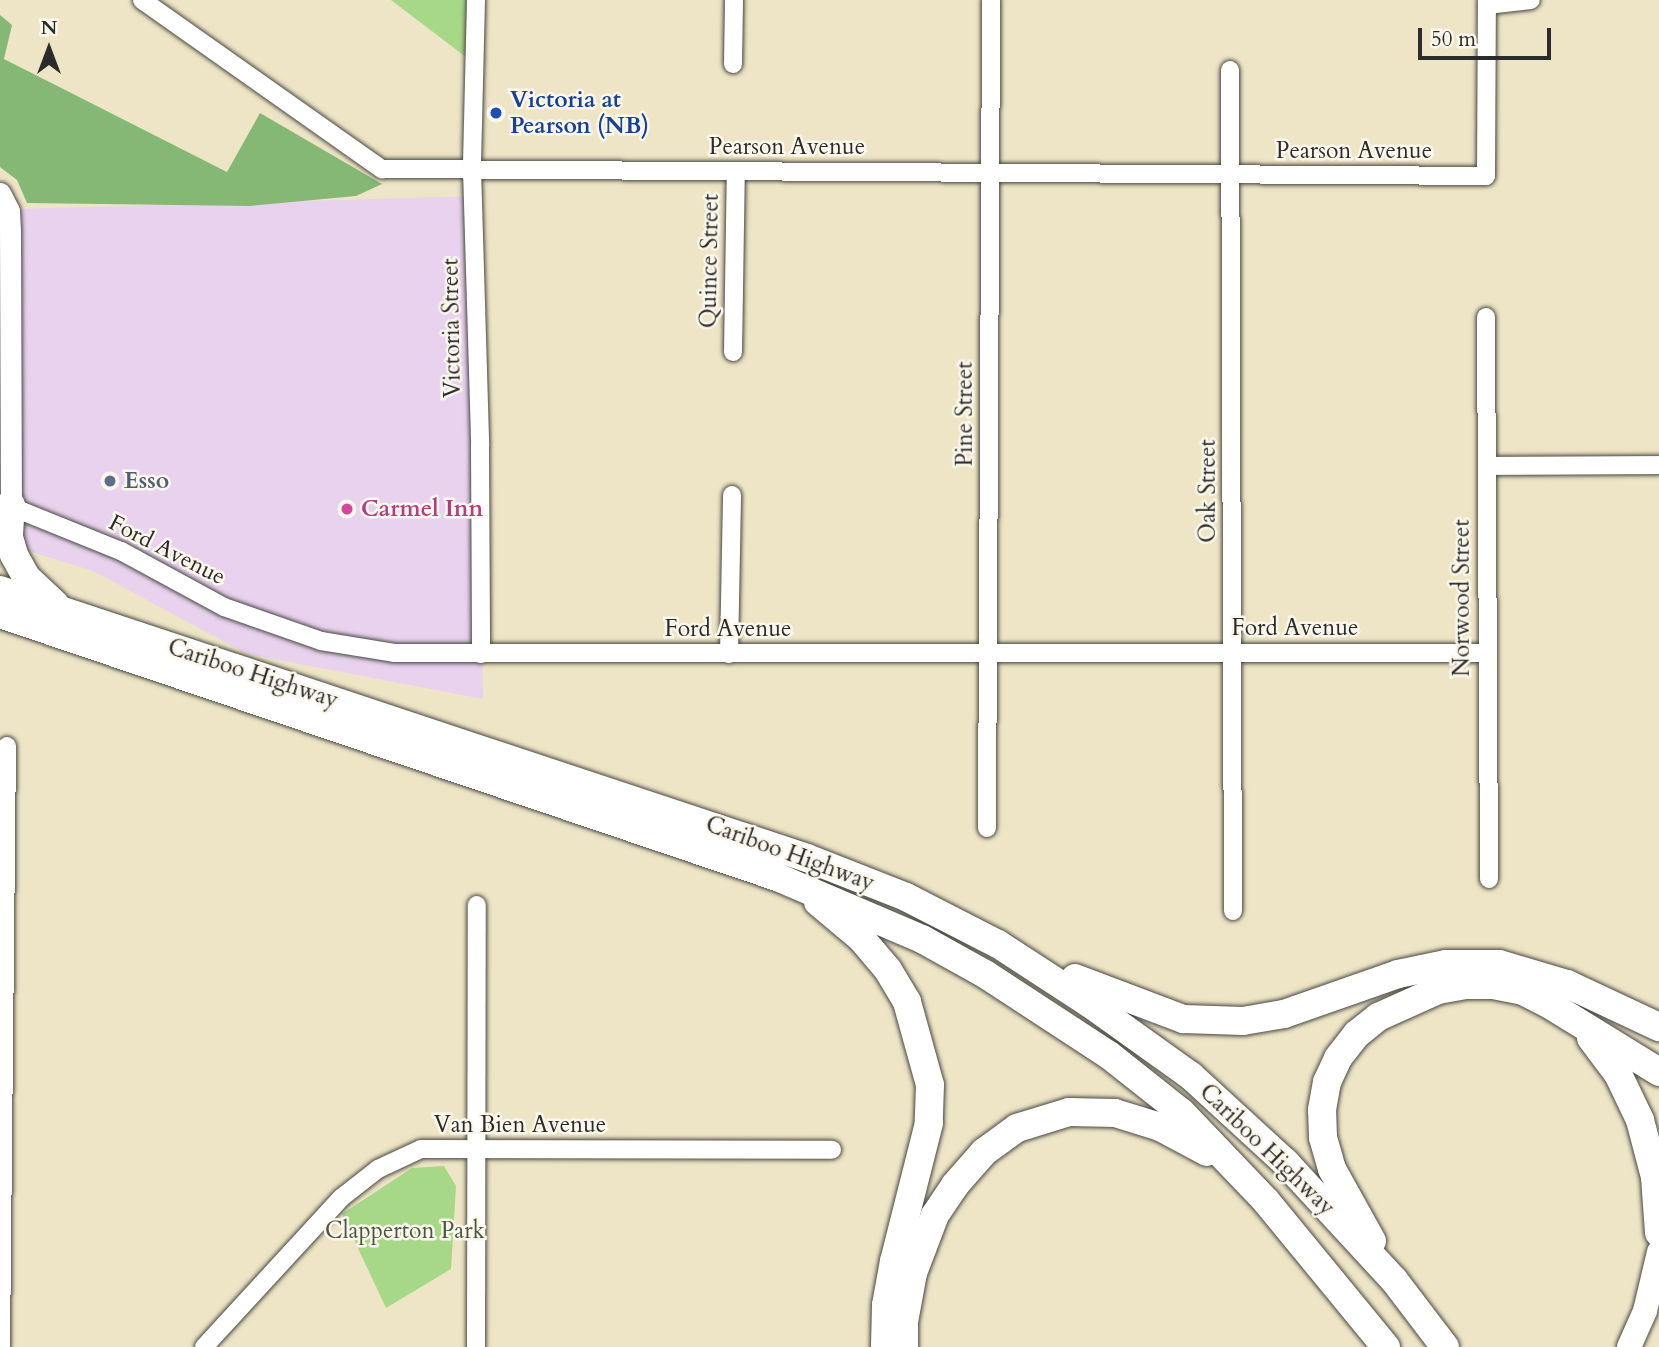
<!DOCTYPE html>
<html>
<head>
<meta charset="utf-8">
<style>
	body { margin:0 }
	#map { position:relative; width:1659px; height:1347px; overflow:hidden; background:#eee5c6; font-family:Cardo,serif }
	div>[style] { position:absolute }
	.built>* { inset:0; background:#e8d2ee }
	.green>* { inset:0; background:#a7d887 }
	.forest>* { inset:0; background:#85b874 }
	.roads { filter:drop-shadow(0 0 2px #484742) drop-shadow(0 0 2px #484742) }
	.minor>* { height:18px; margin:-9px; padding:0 9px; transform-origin:9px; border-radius:9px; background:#fff }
	.tertiary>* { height:21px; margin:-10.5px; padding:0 10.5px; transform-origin:10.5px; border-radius:10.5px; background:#fff }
	.secondary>* { height:24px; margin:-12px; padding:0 12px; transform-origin:12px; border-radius:12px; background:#fff }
	.trunk>* { height:28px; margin:-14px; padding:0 14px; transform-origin:14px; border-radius:14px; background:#fff }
	.dots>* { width:19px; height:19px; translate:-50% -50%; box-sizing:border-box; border:4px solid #fbf7ec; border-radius:50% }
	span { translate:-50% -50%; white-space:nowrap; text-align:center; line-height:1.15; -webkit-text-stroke:5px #fbf7ec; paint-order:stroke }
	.transit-label { font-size:23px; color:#164399; font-weight:700 }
	.left { translate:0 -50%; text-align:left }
	.street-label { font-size:23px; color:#2b2b2b }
	.service-label { font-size:23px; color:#4e5e75; font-weight:700 }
	.hotel-label { font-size:23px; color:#b23c85; font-weight:700 }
	.park-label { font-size:23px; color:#4a5642 }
	.north { position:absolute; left:14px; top:14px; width:70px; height:70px; -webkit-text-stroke:5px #fbf7ec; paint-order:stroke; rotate:0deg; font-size:19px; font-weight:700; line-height:28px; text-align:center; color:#2b2b2b }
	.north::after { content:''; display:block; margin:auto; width:24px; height:32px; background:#2b2b2b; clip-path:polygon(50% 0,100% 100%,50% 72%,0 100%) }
	.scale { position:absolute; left:1418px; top:28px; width:133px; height:32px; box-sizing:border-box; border:4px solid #2b2b2b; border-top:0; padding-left:9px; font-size:21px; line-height:24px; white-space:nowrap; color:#2b2b2b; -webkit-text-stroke:5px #fbf7ec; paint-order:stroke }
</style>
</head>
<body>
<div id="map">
	<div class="built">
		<div style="clip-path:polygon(0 196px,16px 209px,477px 196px,483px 699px,247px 654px,93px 571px,0 542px)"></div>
	</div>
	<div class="green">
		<div style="clip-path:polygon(391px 0,479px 0,479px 67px)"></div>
		<div style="clip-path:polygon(444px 1166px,456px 1186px,451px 1269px,386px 1308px,342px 1214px,412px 1168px)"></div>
	</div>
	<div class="forest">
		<div style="clip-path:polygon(0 15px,12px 25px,4px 59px,227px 172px,260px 113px,382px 184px,356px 196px,250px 206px,27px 203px,17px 180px,0 167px)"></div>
	</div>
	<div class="roads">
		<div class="minor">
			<div style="left:142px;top:0;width:294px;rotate:35.2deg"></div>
			<div style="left:382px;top:169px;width:1104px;rotate:0.36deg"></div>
			<div style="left:1486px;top:176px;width:176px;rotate:-89.7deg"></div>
			<div style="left:476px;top:0;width:169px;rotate:91.4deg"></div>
			<div style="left:472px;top:169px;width:277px;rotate:88.3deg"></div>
			<div style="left:480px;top:446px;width:208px;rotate:89.7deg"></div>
			<div style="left:1487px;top:5px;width:44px;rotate:-6.5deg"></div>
			<div style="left:733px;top:64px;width:64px;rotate:-89.1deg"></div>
			<div style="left:1230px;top:70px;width:841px;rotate:89.8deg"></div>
			<div style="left:1486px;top:317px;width:562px;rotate:89.69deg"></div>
			<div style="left:733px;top:352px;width:181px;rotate:-89.1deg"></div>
			<div style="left:1487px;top:466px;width:172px;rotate:-0.3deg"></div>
			<div style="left:2px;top:503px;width:128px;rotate:22deg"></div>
			<div style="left:121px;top:551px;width:117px;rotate:28.5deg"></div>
			<div style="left:224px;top:607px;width:103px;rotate:19.3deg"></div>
			<div style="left:321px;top:641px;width:74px;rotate:9.3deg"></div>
			<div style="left:394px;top:653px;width:1093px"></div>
			<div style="left:729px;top:654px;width:159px;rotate:-88.9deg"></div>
			<div style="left:987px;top:828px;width:828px;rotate:-89.72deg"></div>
			<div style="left:1px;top:1347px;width:601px;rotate:-89.43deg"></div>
			<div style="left:204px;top:1347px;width:202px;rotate:-47.4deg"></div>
			<div style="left:341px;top:1198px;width:47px;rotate:-38.1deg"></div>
			<div style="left:378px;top:1169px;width:47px;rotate:-24.9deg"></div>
			<div style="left:421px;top:1149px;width:411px;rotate:0.1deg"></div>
			<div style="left:476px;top:1347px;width:442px;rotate:-89.9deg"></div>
		</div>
		<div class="tertiary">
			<div style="left:0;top:193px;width:20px;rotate:63deg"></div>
			<div style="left:9px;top:211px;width:18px;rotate:87deg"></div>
			<div style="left:10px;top:229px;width:276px;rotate:89.8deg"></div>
		</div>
		<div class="secondary">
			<div style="left:1629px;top:1347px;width:39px;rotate:-66deg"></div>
			<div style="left:1645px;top:1311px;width:61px;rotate:-76.7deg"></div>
		</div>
		<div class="trunk">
			<div style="left:11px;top:505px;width:32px;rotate:94deg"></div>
			<div style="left:9px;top:537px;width:19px;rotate:74deg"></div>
			<div style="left:14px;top:555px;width:26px;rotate:61deg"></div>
			<div style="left:27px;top:578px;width:38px;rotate:43deg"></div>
			<div style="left:0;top:590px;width:850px;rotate:18.37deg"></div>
			<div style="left:807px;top:858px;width:106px;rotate:21.5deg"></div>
			<div style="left:906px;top:897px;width:103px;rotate:27.1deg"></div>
			<div style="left:998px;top:944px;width:108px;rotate:33deg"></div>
			<div style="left:1089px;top:1003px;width:125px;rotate:35.6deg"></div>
			<div style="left:1191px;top:1076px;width:129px;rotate:42.5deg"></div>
			<div style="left:1286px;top:1163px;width:159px;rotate:47.3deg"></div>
			<div style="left:1394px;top:1280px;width:84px;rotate:52.7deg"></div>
			<div style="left:0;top:614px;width:820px;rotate:18.7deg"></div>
			<div style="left:777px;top:877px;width:158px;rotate:23.2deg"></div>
			<div style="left:922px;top:939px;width:72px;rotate:29.1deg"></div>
			<div style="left:985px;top:974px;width:148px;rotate:33.2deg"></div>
			<div style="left:1109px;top:1055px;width:92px;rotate:38.4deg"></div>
			<div style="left:1181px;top:1112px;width:123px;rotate:46.3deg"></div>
			<div style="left:1266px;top:1201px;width:189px;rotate:50.6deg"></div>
			<div style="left:818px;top:902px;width:56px;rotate:39.9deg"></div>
			<div style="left:861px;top:938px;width:42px;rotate:49.8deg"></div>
			<div style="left:888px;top:970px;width:37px;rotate:59deg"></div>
			<div style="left:907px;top:1002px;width:86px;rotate:74.5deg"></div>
			<div style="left:930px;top:1085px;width:38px;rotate:92deg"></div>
			<div style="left:929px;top:1123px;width:142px;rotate:104.2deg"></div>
			<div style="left:894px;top:1261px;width:45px;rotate:100.3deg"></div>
			<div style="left:886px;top:1305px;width:42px;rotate:91.4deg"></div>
			<div style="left:1075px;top:978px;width:116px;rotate:20.8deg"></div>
			<div style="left:1183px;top:1019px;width:60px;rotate:1.9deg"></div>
			<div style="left:1243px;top:1021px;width:42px;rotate:-9.7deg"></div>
			<div style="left:1284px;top:1014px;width:121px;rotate:-19.3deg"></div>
			<div style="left:1398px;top:974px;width:49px;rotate:-11.8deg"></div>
			<div style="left:1446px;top:964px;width:53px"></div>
			<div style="left:1499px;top:964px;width:71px;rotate:16.4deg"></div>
			<div style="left:1567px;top:984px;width:102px;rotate:25.1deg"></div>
			<div style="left:1591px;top:1038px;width:45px;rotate:53.1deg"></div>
			<div style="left:1618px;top:1074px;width:51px;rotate:64.4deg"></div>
			<div style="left:1640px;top:1120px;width:59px;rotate:75.3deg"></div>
			<div style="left:1655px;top:1177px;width:56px;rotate:85.9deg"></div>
			<div style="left:1372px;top:1241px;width:82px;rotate:-119.1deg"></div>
			<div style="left:1332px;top:1169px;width:33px;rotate:-106deg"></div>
			<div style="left:1323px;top:1137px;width:27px;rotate:-92deg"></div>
			<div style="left:1322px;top:1110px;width:28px;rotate:-80deg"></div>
			<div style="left:1327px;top:1082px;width:26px;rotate:-65deg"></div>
			<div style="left:1338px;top:1058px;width:31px;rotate:-52deg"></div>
			<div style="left:1357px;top:1034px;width:27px;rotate:-39deg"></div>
			<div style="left:1378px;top:1017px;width:66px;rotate:-24.2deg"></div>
			<div style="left:1438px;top:990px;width:27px;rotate:-10deg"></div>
			<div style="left:1465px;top:985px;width:28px"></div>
			<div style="left:1493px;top:985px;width:31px;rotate:11deg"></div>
			<div style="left:1523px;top:991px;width:27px;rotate:27deg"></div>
			<div style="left:1547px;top:1003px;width:132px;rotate:31.6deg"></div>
			<div style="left:904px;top:1347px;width:25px;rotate:-90deg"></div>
			<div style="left:904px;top:1322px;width:50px;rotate:-79.6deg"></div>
			<div style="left:913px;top:1273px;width:62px;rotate:-69.2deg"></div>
			<div style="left:935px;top:1215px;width:36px;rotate:-56deg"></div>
			<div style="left:955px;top:1185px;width:44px;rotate:-48.7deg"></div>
			<div style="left:984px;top:1152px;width:41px;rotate:-36deg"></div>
			<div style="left:1017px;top:1128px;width:54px;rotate:-17.1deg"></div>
			<div style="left:1069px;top:1112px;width:46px;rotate:1.2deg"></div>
			<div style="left:1115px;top:1113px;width:47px;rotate:17.3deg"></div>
			<div style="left:1160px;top:1127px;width:53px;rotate:28deg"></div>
		</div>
	</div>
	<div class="dots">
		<div style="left:496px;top:113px;background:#1a4fb4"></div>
		<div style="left:110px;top:481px;background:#5c6f8a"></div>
		<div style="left:347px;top:509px;background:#d1479c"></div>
	</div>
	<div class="transit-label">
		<span class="left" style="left:510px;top:113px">Victoria at<br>Pearson (NB)</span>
	</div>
	<div class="street-label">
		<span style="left:787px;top:147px">Pearson Avenue</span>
		<span style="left:1354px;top:151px">Pearson Avenue</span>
		<span style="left:710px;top:261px;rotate:-89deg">Quince Street</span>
		<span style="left:452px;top:328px;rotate:-91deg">Victoria Street</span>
		<span style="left:965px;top:414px;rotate:-90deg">Pine Street</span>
		<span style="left:1208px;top:491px;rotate:-90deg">Oak Street</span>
		<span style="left:167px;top:550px;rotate:27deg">Ford Avenue</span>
		<span style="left:1462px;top:598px;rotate:-90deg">Norwood Street</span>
		<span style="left:1295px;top:628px">Ford Avenue</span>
		<span style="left:728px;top:629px">Ford Avenue</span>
		<span style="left:253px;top:674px;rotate:18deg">Cariboo Highway</span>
		<span style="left:790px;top:854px;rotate:20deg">Cariboo Highway</span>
		<span style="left:520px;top:1125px">Van Bien Avenue</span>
		<span style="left:1267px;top:1150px;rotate:44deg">Cariboo Highway</span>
	</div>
	<div class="service-label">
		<span class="left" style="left:124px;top:481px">Esso</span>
	</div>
	<div class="hotel-label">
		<span class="left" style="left:361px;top:509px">Carmel Inn</span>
	</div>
	<div class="park-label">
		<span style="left:405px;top:1231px">Clapperton Park</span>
	</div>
	<div class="north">N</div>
	<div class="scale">50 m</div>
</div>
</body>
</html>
